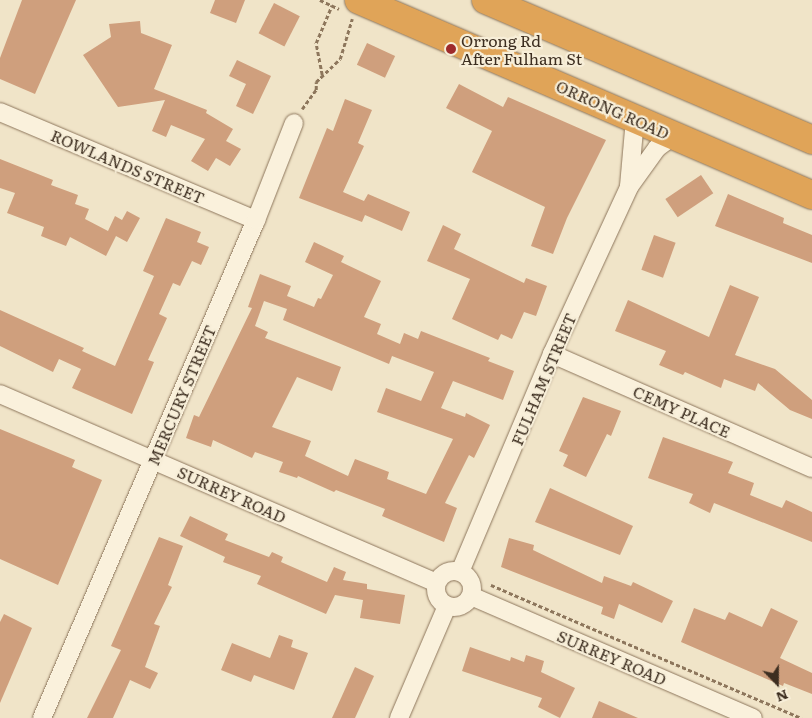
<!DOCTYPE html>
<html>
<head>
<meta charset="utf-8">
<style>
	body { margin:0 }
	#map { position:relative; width:812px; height:718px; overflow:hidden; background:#f0e4c8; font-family:Literata,serif }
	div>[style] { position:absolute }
	.building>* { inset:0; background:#cf9f7d; transform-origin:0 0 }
	.path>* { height:2.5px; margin-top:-1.25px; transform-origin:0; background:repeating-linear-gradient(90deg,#8d765c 0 4px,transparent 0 6.5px) }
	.roads { filter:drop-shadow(0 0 1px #8d765c) drop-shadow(0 0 1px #8d765c) }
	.street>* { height:18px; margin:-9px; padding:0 9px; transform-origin:9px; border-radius:9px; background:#faf1dc }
	.street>.ring { margin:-9px; padding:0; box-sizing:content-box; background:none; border:18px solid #faf1dc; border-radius:50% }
	.highway>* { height:28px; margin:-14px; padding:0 14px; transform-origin:14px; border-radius:14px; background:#e0a458 }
	.dots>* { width:14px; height:14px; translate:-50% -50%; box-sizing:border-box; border:2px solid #f7eed8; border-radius:50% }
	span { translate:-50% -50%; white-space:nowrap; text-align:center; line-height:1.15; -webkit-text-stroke:4.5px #f7eed8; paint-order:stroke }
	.poi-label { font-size:16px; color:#3d2e20 }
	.left { translate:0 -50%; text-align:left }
	.street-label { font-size:16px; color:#3d2e20 }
	.north { position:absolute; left:752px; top:658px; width:50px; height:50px; -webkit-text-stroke:4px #f7eed8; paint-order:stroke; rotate:158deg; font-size:14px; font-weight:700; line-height:20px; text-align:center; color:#3d2e20 }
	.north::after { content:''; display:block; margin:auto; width:18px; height:22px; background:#3d2e20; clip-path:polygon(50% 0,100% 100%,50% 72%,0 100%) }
</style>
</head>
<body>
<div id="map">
	<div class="building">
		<div style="clip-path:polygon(22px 0,76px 0,35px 94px,0 79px,0 58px)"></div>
		<div style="clip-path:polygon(215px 0,245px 0,236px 23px,210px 13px)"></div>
		<div style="left:274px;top:3px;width:29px;height:34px;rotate:27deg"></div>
		<div style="clip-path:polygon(140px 21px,141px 33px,172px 45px,154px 89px,207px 110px,206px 113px,233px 129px,226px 141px,241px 149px,230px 166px,216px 158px,208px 171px,191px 161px,205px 139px,171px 125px,166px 137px,152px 131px,165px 100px,118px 107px,83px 55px,111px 37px,109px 24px)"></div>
		<div style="left:367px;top:43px;width:31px;height:24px;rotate:25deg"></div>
		<div style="clip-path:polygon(237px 60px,271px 76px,253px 114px,236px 106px,246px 84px,229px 76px)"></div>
		<div style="clip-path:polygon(459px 84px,503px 107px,508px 97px,606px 140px,567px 218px,553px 254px,531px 246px,545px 207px,472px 172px,492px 131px,446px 108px)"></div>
		<div style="clip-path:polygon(345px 99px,372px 110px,358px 143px,364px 146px,343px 192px,364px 201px,368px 194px,410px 212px,402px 231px,365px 215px,362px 222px,299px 198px,327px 128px,333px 131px)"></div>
		<div style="clip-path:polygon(0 159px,53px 180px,51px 185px,78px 195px,75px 204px,89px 209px,85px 219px,108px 231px,115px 216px,122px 220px,127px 211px,140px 218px,127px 242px,116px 236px,106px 256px,70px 237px,66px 246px,41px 236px,44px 227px,7px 213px,15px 193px,0 188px)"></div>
		<div style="left:701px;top:175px;width:22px;height:43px;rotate:56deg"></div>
		<div style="clip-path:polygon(728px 194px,784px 218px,783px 223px,812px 235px,812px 263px,715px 226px)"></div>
		<div style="clip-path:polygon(166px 218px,201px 232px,197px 242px,209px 247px,201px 265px,192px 261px,180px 286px,173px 283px,159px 314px,167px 318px,148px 360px,154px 362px,132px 414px,72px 388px,81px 369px,59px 359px,53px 372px,0 346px,0 310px,84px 348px,82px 351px,115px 366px,154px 276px,143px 271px)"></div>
		<div style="clip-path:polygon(443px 225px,461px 234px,454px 249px,524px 283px,526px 278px,547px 286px,536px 316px,524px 312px,512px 339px,501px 334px,498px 340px,452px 319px,470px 279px,427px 261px)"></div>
		<div style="left:654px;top:235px;width:23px;height:37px;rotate:20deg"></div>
		<div style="clip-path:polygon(evenodd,314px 242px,344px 256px,341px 262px,381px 281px,364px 317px,381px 324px,377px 334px,400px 344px,404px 333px,418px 339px,421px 331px,490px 358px,488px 361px,514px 371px,503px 400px,453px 381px,441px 408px,465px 417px,466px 413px,490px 425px,474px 458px,469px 455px,445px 503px,457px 508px,444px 542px,382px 516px,385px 509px,336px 490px,334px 492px,298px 476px,297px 478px,279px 472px,283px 462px,255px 452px,252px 458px,213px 440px,211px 447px,186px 438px,194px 415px,199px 417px,252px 308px,248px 307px,260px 274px,291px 286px,287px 296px,314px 307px,318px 298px,321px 299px,333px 275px,305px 262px,314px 242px,264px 301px,287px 309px,283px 320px,389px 364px,392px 356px,434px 372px,421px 401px,386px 388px,377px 412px,453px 439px,426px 494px,387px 479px,389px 472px,355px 459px,348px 476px,305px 456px,311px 441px,272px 427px,297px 377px,332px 391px,341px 367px,265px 338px,268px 332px,255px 326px,264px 301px)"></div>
		<div style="clip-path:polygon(730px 285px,759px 297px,735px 355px,775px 369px,812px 400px,812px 419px,790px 410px,758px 383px,755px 391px,724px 379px,721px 388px,685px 372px,683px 375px,659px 365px,666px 351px,615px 331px,628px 300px,709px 337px)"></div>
		<div style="clip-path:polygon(583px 397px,621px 411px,611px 436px,607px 434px,586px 477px,563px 466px,568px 455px,559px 451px)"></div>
		<div style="clip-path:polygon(0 429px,75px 460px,72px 467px,102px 480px,58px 585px,0 559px)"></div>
		<div style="clip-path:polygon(663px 437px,733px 462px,728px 473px,754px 483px,750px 495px,782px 508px,786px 500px,812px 512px,812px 542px,714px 503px,710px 513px,689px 503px,693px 494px,648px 478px)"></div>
		<div style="clip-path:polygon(550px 488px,633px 526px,620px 555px,535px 522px)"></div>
		<div style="clip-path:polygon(190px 516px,228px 534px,225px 540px,269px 557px,272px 552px,283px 557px,281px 562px,327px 582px,334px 567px,346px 572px,343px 580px,367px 584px,367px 589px,405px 595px,400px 624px,360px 618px,363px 600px,335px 595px,326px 614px,257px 584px,261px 576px,223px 562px,225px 557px,180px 536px)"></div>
		<div style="clip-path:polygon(159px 537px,183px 546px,168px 585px,172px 587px,154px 624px,160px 626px,145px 667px,158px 673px,150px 689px,130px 680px,113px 718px,87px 718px,121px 650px,111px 646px)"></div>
		<div style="clip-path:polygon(509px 538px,534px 545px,533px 550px,602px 583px,604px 576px,631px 586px,633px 582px,673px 601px,662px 623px,619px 604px,614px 619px,601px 614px,603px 607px,501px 567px)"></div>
		<div style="clip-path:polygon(694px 608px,725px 620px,729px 612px,762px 627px,771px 608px,798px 621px,780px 658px,812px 673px,812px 694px,784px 683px,783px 686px,681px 642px)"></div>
		<div style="clip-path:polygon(4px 614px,32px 628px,0 703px,0 622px)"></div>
		<div style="clip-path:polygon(279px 635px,293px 640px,291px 647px,308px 653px,294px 690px,254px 675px,251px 682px,221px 670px,232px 643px,270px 658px)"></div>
		<div style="clip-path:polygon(470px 647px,510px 661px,511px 657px,524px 662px,526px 655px,544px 661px,541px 672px,575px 688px,560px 718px,538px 707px,542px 698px,462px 671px)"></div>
		<div style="clip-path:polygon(355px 667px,374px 676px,355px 718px,332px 718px)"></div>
		<div style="clip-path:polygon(599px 701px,638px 718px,592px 718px)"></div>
	</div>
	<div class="path">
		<div style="left:320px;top:0;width:21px;rotate:25deg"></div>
		<div style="left:322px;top:75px;width:33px;rotate:-101deg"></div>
		<div style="left:316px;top:43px;width:41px;rotate:-67.2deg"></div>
		<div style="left:302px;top:109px;width:24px;rotate:-54deg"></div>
		<div style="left:316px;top:90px;width:8px;rotate:-90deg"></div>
		<div style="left:316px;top:82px;width:33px;rotate:-44deg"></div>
		<div style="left:340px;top:59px;width:42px;rotate:-73.3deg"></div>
		<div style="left:491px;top:585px;width:338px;rotate:23.2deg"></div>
	</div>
	<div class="roads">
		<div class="street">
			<div style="left:0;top:112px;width:278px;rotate:22.9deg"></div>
			<div style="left:629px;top:186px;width:67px;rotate:-84.9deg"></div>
			<div style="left:552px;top:354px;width:284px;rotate:23.7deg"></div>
			<div style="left:0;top:394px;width:475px;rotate:23.4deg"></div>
			<div class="ring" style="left:436px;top:571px;width:18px;height:18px"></div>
			<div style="left:460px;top:572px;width:237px;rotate:-67.1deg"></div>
			<div style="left:552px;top:354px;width:184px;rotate:-65.2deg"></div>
			<div style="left:629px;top:187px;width:48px;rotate:-54.3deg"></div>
			<div style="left:657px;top:148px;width:20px;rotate:-37deg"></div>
			<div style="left:471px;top:596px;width:307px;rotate:23.4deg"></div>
			<div style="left:42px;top:718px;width:542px;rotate:-66.75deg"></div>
			<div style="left:256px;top:220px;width:104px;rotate:-68.6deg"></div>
			<div style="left:399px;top:718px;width:122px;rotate:-66.8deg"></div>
		</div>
		<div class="highway">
			<div style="left:359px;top:0;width:493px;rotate:23.3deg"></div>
			<div style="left:486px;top:0;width:355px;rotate:23.2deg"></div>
		</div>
	</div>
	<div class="dots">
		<div style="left:451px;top:49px;background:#9e2a2b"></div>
	</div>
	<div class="poi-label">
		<span class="left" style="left:461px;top:49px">Orrong Rd<br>After Fulham St</span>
	</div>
	<div class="street-label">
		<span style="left:613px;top:109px;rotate:24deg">ORRONG ROAD</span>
		<span style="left:128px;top:166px;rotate:23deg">ROWLANDS STREET</span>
		<span style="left:543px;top:379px;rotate:-67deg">FULHAM STREET</span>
		<span style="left:181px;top:395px;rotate:-67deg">MERCURY STREET</span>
		<span style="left:682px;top:411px;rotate:24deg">CEMY PLACE</span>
		<span style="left:232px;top:494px;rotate:24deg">SURREY ROAD</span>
		<span style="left:612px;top:657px;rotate:23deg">SURREY ROAD</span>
	</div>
	<div class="north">N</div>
</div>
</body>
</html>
